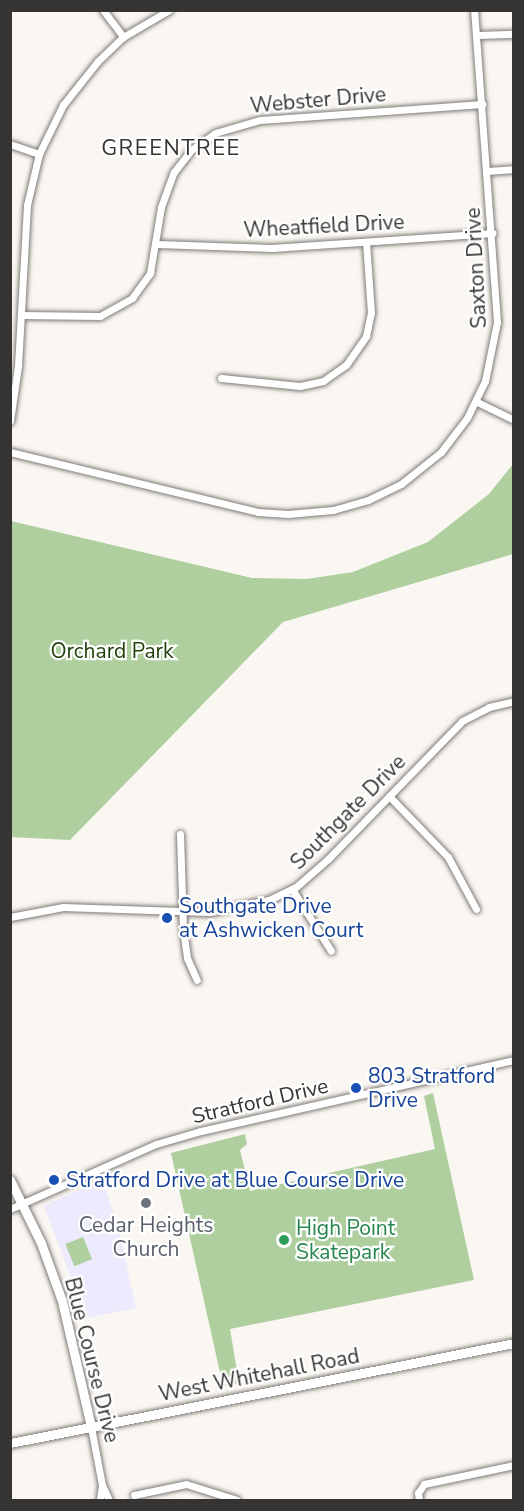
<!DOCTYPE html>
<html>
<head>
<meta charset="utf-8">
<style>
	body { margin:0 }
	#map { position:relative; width:524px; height:1511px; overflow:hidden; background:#faf6f1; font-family:"Nunito Sans",sans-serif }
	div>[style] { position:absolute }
	.commercial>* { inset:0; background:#eceafc }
	.green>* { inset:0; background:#afcf9f; transform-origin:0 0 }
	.roads { filter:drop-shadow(0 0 2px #7f7b77) drop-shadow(0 0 2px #7f7b77) }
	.street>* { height:7px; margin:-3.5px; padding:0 3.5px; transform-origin:3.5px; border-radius:3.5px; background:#fff }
	.secondary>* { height:9px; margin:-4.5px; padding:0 4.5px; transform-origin:4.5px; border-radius:4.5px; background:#fff }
	.dots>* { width:16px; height:16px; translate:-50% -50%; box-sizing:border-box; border:3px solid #fff; border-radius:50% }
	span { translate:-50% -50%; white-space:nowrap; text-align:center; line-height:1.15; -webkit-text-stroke:4.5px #fff; paint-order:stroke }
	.street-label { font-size:21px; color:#363433 }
	.park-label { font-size:21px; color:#1e3f07 }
	.transit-label { font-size:21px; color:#164399 }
	.left { translate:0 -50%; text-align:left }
	.worship-label { font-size:21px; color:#5b616d }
	.leisure-label { font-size:21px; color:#27864d }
	.neighbourhood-label { font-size:22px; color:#363433; letter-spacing:1.5px }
	.frame { position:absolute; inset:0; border:12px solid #363433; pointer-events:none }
</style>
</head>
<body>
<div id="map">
	<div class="commercial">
		<div style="clip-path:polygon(102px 1179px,119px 1230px,136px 1308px,86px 1318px,44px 1206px)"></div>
	</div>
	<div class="green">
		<div style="clip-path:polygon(513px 464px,513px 554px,283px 622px,70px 840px,11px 837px,11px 521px,252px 578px,307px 579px,353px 572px,428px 542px,489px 494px)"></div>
		<div style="clip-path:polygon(433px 1093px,474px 1280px,230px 1329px,239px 1383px,223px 1386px,171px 1153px,245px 1134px,247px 1144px,240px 1150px,250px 1191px,435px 1149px,424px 1096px)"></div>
		<div style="left:83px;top:1237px;width:24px;height:19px;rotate:68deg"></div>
	</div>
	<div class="roads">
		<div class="street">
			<div style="left:103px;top:10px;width:34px;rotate:53deg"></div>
			<div style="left:478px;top:35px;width:36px;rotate:-2deg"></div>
			<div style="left:10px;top:144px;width:31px;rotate:19deg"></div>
			<div style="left:487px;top:171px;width:27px;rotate:-4deg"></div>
			<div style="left:157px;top:244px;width:115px;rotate:2deg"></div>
			<div style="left:272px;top:248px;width:221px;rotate:-3.9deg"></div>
			<div style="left:21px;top:315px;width:79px;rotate:0.7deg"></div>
			<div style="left:100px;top:316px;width:37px;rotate:-29deg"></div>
			<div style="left:132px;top:298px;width:31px;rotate:-54deg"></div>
			<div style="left:150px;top:273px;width:67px;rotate:-80.5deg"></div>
			<div style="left:161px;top:207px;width:37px;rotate:-70deg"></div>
			<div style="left:174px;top:172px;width:28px;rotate:-52deg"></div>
			<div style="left:191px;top:150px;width:29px;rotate:-35deg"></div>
			<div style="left:215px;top:133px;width:47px;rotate:-16.1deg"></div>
			<div style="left:260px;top:120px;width:223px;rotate:-4.1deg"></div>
			<div style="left:221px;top:378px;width:79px;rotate:5.8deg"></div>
			<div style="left:300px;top:386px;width:24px;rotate:-12deg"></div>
			<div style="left:323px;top:381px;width:28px;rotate:-35deg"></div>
			<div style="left:346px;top:365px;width:35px;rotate:-55deg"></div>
			<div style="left:366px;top:336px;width:24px;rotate:-78deg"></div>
			<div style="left:371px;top:313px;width:71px;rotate:-94deg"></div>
			<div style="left:477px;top:402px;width:41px;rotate:25.9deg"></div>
			<div style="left:10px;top:421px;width:56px;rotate:-81.7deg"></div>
			<div style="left:18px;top:366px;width:161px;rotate:-86.8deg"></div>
			<div style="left:27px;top:205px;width:52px;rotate:-76.8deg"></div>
			<div style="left:39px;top:154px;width:55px;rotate:-63.9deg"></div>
			<div style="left:63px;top:105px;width:56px;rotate:-51.5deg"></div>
			<div style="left:98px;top:61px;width:35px;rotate:-44deg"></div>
			<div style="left:123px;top:37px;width:53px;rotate:-30.4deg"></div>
			<div style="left:10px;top:452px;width:255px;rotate:13.6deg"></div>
			<div style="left:258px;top:512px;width:30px;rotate:4deg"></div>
			<div style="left:288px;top:514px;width:45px;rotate:-5.1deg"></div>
			<div style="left:333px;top:510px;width:36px;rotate:-16deg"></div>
			<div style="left:368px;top:500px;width:37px;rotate:-26deg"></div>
			<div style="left:401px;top:484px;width:51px;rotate:-38.7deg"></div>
			<div style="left:441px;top:452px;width:43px;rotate:-52.6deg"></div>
			<div style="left:467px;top:418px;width:41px;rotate:-64.1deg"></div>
			<div style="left:485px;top:381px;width:60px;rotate:-78.5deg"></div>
			<div style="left:497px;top:322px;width:313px;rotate:-94.2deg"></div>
			<div style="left:389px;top:796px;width:85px;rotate:46deg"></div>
			<div style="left:448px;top:857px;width:59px;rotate:61.7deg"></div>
			<div style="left:180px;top:834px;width:95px;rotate:88.2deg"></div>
			<div style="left:183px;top:929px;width:29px;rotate:82deg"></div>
			<div style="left:187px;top:958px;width:24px;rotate:66deg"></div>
			<div style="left:292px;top:889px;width:73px;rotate:57.8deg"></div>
			<div style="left:10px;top:917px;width:54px;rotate:-10.7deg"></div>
			<div style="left:63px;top:907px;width:146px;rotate:2deg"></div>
			<div style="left:209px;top:912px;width:61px;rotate:-11.3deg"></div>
			<div style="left:269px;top:900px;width:30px;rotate:-26deg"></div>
			<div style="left:296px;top:887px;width:43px;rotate:-41.2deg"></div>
			<div style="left:328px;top:859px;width:192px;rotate:-45.8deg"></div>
			<div style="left:462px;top:721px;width:30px;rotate:-27deg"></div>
			<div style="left:489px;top:707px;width:26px;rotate:-13deg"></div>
			<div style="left:10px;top:1209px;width:160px;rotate:-24deg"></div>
			<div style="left:156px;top:1144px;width:47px;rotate:-16.1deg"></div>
			<div style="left:201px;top:1131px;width:321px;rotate:-12.8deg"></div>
			<div style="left:91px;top:1427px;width:59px;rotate:79.3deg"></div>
			<div style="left:102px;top:1485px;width:15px;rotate:98deg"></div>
			<div style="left:102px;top:1485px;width:17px;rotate:65deg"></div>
			<div style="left:134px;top:1495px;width:53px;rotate:-11.9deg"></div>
			<div style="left:186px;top:1484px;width:53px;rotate:17.4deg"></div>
			<div style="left:419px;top:1500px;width:7px;rotate:-98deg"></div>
			<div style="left:418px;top:1493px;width:11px;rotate:-56deg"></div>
			<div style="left:424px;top:1484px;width:92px;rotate:-11.9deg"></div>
		</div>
		<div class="secondary">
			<div style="left:10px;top:1180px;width:70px;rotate:63.8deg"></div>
			<div style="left:41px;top:1243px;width:62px;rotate:70.1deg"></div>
			<div style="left:62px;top:1301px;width:129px;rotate:77deg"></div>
			<div style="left:10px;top:1443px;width:514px;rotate:-11.22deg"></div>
		</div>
	</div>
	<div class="dots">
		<div style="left:167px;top:918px;background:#1a4fb4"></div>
		<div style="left:356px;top:1088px;background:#1a4fb4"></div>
		<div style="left:54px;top:1180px;background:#1a4fb4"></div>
		<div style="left:146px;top:1203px;background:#6b7280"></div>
		<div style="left:284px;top:1240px;background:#2e9e5b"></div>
	</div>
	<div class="street-label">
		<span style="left:318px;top:100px;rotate:-5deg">Webster Drive</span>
		<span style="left:324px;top:226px;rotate:-3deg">Wheatfield Drive</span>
		<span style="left:476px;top:268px;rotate:-93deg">Saxton Drive</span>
		<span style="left:348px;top:812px;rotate:-45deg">Southgate Drive</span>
		<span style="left:260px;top:1101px;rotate:-13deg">Stratford Drive</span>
		<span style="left:92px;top:1360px;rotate:76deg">Blue Course Drive</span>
		<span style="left:259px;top:1375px;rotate:-11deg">West Whitehall Road</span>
	</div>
	<div class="park-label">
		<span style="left:112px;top:651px">Orchard Park</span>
	</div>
	<div class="transit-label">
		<span class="left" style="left:179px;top:918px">Southgate Drive<br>at Ashwicken Court</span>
		<span class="left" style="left:368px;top:1088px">803 Stratford<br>Drive</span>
		<span class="left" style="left:66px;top:1180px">Stratford Drive at Blue Course Drive</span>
	</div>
	<div class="worship-label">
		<span style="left:146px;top:1237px">Cedar Heights<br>Church</span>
	</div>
	<div class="leisure-label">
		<span class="left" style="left:296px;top:1240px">High Point<br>Skatepark</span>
	</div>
	<div class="neighbourhood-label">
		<span style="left:171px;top:149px">GREENTREE</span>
	</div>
	<div class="frame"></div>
</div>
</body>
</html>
